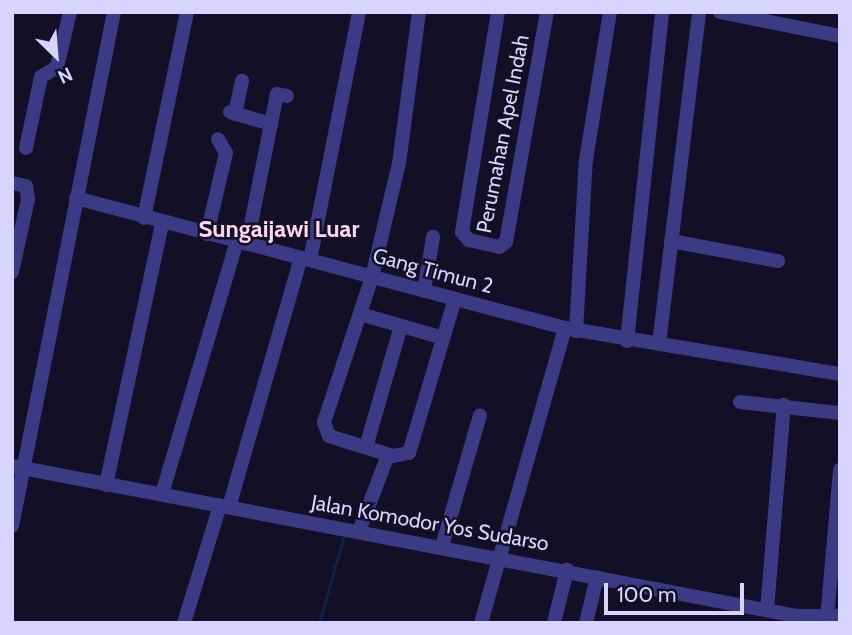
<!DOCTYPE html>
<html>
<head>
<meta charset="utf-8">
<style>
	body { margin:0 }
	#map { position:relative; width:852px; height:635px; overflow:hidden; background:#130f26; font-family:Cabin,sans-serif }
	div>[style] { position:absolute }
	.stream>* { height:2.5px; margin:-1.25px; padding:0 1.25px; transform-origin:1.25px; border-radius:1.25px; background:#0c2248 }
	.minor>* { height:14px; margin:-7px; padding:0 7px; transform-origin:7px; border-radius:7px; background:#3d3a85 }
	span { translate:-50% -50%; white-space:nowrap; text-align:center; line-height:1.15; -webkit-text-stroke:5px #130f26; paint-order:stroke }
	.street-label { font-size:21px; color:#d9d4ff }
	.quarter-label { font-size:24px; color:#ffd6f0; font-weight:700 }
	.frame { position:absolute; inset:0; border:14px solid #d9d4ff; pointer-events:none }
	.north { position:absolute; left:21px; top:21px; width:70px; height:70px; -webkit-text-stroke:5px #130f26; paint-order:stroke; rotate:155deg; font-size:19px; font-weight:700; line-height:28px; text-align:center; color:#d9d4ff }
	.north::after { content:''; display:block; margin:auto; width:24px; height:32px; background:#d9d4ff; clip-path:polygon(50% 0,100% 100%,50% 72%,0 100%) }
	.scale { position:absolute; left:604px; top:583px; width:140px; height:32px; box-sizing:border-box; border:4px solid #d9d4ff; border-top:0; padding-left:9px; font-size:21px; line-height:24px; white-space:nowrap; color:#d9d4ff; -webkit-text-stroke:5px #130f26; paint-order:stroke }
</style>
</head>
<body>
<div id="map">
	<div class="stream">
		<div style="left:319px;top:623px;width:91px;rotate:-74.1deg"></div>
	</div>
	<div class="minor">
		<div style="left:419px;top:12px;width:152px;rotate:97.5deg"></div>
		<div style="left:399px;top:163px;width:117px;rotate:103.3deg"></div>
		<div style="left:372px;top:277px;width:153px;rotate:108.3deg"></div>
		<div style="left:324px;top:422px;width:15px;rotate:70deg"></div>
		<div style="left:329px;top:436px;width:67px;rotate:17.4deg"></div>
		<div style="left:393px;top:456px;width:16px;rotate:-11deg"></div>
		<div style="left:409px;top:453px;width:161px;rotate:-73.4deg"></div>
		<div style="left:498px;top:12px;width:223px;rotate:99.3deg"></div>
		<div style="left:462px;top:232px;width:11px;rotate:49deg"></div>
		<div style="left:469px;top:240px;width:31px;rotate:13deg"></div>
		<div style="left:499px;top:247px;width:9px;rotate:-36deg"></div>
		<div style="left:506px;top:242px;width:234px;rotate:-79.9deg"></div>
		<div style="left:720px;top:12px;width:122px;rotate:11.3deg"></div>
		<div style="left:230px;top:112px;width:43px;rotate:16.3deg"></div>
		<div style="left:235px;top:114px;width:34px;rotate:-78deg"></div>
		<div style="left:26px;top:148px;width:73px;rotate:-78.1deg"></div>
		<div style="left:41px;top:77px;width:19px;rotate:-32deg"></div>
		<div style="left:57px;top:67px;width:57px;rotate:-76.7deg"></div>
		<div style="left:12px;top:183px;width:14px;rotate:12deg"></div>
		<div style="left:26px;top:186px;width:13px;rotate:81deg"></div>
		<div style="left:28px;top:199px;width:75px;rotate:102.4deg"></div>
		<div style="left:76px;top:198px;width:506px;rotate:14.89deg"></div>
		<div style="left:565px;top:328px;width:279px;rotate:9.5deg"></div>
		<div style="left:144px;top:218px;width:210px;rotate:-78.2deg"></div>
		<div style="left:207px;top:234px;width:83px;rotate:-76.8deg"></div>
		<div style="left:226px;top:153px;width:16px;rotate:-120deg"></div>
		<div style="left:671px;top:241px;width:109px;rotate:10.6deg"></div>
		<div style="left:247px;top:244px;width:153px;rotate:-78.7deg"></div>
		<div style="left:277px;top:94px;width:10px;rotate:11deg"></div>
		<div style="left:310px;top:260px;width:253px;rotate:-78.8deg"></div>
		<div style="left:424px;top:291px;width:55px;rotate:-80.5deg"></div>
		<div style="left:360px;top:314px;width:86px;rotate:16.1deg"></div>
		<div style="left:576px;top:331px;width:171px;rotate:-86.7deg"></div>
		<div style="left:586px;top:160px;width:150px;rotate:-80.8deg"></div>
		<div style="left:627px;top:341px;width:331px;rotate:-83.9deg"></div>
		<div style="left:659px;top:344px;width:334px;rotate:-83.1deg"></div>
		<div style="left:740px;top:402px;width:101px;rotate:6.3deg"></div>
		<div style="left:366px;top:447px;width:126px;rotate:-73.9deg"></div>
		<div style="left:12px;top:466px;width:798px;rotate:10.83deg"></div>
		<div style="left:796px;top:616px;width:44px"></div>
		<div style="left:106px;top:485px;width:268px;rotate:-77.9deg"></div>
		<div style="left:162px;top:494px;width:264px;rotate:-73.5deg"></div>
		<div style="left:229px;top:507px;width:259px;rotate:-73.9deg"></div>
		<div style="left:12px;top:526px;width:524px;rotate:-78.78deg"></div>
		<div style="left:359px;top:531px;width:81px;rotate:-69.1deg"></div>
		<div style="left:442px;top:546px;width:136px;rotate:-73.8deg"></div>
		<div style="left:767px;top:610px;width:206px;rotate:-85.3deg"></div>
		<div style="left:827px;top:619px;width:150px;rotate:-85deg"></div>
		<div style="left:184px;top:623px;width:123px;rotate:-73deg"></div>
		<div style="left:481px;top:623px;width:307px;rotate:-74.1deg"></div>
		<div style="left:554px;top:623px;width:55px;rotate:-76.2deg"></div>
		<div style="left:586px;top:623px;width:47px;rotate:-76.6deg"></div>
	</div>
	<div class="street-label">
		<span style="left:503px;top:134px;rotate:-79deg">Perumahan Apel Indah</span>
		<span style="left:433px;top:271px;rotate:15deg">Gang Timun 2</span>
		<span style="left:430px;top:523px;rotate:10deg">Jalan Komodor Yos Sudarso</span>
	</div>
	<div class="quarter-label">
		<span style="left:279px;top:229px">Sungaijawi Luar</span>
	</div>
	<div class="frame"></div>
	<div class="north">N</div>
	<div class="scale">100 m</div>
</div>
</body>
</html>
